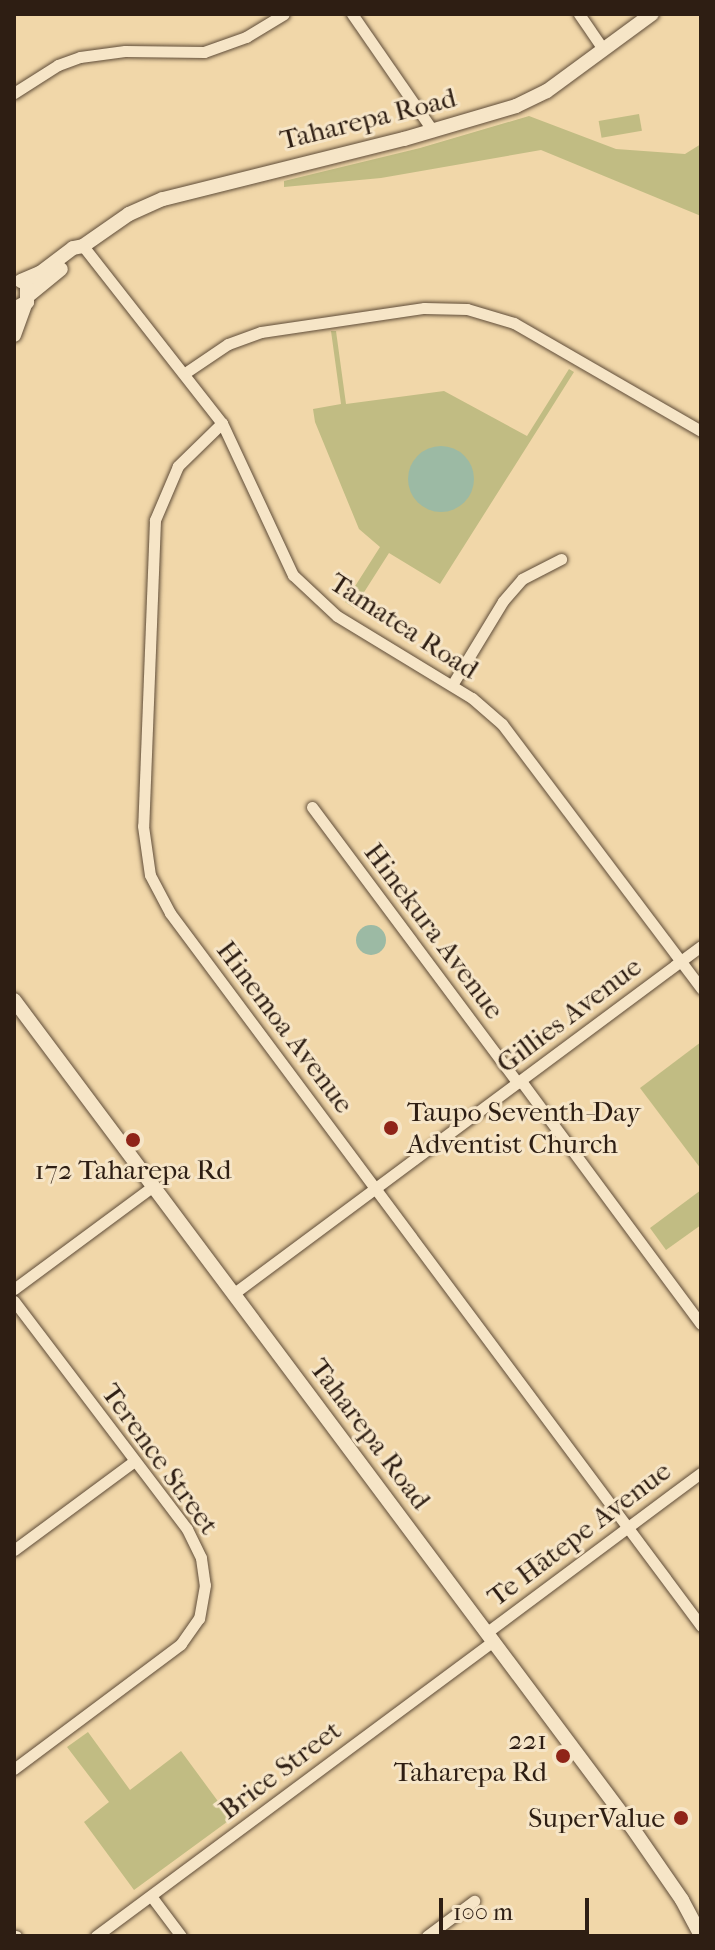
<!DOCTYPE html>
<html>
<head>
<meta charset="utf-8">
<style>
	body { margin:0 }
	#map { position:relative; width:715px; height:1950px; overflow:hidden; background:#f1d7a9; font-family:"IM FELL French Canon",serif }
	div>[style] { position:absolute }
	.green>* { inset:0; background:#c1bc83; transform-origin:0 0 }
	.water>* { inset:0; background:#9cbaa4 }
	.round { border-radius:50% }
	.roads { filter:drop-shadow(0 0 2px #5f4c38) drop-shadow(0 0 2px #5f4c38) }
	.minor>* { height:11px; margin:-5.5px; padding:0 5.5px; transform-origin:5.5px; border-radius:5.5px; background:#f6e5c7 }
	.tertiary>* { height:14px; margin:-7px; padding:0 7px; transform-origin:7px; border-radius:7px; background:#f6e5c7 }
	.dots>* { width:22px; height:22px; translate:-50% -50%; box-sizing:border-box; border:4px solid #f6e5c7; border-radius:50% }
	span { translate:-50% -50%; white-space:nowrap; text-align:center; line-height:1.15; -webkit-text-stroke:6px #f6e5c7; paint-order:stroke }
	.street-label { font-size:28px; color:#2e1e13 }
	.poi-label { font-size:28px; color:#2e1e13 }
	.left { translate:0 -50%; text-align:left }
	.right { translate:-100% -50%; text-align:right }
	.frame { position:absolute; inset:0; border:16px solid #2e1e13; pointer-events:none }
	.scale { position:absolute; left:439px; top:1898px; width:150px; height:36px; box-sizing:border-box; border:4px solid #2e1e13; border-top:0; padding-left:10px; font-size:24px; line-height:28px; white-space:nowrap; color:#2e1e13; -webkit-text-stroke:6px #f6e5c7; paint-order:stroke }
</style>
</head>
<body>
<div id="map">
	<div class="green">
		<div style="left:639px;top:114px;width:17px;height:41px;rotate:80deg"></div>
		<div style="clip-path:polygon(529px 116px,616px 149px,685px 154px,701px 144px,701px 216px,541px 150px,381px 178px,284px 187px,284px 181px,420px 148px)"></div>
		<div style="clip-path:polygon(331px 331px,336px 331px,346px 404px,444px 391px,527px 436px,569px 369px,574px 372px,440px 584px,389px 553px,354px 608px,345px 602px,380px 547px,359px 529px,315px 422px,313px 409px,341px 404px)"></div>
		<div style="clip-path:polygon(701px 1042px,701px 1169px,640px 1088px)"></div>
		<div style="clip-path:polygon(701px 1190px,701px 1225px,666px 1250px,650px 1228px)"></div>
		<div style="clip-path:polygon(88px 1732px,130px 1790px,181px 1751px,231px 1819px,134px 1890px,84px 1822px,109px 1802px,67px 1747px)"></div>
	</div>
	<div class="water">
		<div class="round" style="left:408px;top:446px;width:66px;height:66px"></div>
		<div class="round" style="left:356px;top:925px;width:30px;height:30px"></div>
	</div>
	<div class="roads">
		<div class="minor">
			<div style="left:352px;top:14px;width:142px;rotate:55.3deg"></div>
			<div style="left:579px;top:14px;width:42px;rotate:55.6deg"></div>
			<div style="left:14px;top:93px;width:52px;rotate:-32.5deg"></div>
			<div style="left:58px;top:65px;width:23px;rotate:-20deg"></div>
			<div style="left:80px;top:57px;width:45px;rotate:-7.6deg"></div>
			<div style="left:125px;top:51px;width:79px;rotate:0.7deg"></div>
			<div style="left:204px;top:52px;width:45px;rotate:-19.7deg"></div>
			<div style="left:246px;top:37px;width:44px;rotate:-31.2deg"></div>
			<div style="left:83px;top:246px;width:225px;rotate:51.9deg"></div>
			<div style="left:222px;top:423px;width:168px;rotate:65deg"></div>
			<div style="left:293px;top:575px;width:60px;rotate:43deg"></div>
			<div style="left:337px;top:616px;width:158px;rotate:31.3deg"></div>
			<div style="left:472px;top:698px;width:40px;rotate:41deg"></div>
			<div style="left:502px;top:724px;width:331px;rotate:53deg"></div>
			<div style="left:185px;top:373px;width:52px;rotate:-34deg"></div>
			<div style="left:228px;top:344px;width:35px;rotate:-20deg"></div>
			<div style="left:261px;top:332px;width:165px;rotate:-8.4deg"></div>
			<div style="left:424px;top:308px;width:43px;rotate:1.3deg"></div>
			<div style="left:467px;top:309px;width:49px;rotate:16.6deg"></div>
			<div style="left:514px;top:323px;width:216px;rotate:30deg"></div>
			<div style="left:222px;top:423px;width:62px;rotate:135.7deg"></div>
			<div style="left:178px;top:466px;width:59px;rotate:113.1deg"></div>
			<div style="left:155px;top:520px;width:306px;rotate:92.2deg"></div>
			<div style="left:143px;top:826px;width:49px;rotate:81.9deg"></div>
			<div style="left:150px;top:875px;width:43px;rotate:62.2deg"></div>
			<div style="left:170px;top:913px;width:889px;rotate:53.32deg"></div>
			<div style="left:452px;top:685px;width:98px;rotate:-58.7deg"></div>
			<div style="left:503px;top:601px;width:29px;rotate:-49deg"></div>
			<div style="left:522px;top:579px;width:44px;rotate:-27.1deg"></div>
			<div style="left:312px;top:807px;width:344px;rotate:53.3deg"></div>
			<div style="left:521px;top:1081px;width:302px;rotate:53.5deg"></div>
			<div style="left:14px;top:1289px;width:173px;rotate:-36.5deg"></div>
			<div style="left:233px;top:1294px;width:583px;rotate:-36.63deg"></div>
			<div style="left:14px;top:1301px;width:286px;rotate:52.8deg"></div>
			<div style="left:187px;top:1529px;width:32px;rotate:64deg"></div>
			<div style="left:201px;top:1558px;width:27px;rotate:82deg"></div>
			<div style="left:205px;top:1585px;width:34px;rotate:100deg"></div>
			<div style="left:199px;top:1618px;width:32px;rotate:125deg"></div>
			<div style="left:181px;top:1644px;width:209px;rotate:143.2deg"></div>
			<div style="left:14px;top:1550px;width:148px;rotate:-36.5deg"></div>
			<div style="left:486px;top:1633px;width:268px;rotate:-36.7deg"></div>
			<div style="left:151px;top:1896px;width:50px;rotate:53.1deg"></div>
			<div style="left:14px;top:1936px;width:2px"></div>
			<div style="left:96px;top:1936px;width:493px;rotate:-36.6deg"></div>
			<div style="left:427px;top:1936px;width:59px;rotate:-36.7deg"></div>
		</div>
		<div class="tertiary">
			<div style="left:21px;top:281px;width:21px;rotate:-23deg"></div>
			<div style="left:40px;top:273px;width:41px;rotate:-37.1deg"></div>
			<div style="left:73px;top:248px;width:10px;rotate:-11deg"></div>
			<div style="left:83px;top:246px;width:56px;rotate:-34.8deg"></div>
			<div style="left:129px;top:214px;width:37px;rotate:-24deg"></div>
			<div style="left:163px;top:199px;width:248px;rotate:-14deg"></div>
			<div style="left:404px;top:139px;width:117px;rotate:-16.4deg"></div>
			<div style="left:516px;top:106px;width:34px;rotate:-26deg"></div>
			<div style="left:547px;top:91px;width:130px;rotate:-36.3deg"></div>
			<div style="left:29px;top:295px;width:41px;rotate:-39.1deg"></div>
			<div style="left:14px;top:309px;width:15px;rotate:-28deg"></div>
			<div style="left:27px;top:302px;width:15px;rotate:-90deg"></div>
			<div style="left:14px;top:335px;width:32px;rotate:-70deg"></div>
			<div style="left:14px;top:1000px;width:1031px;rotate:53.24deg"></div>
			<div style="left:631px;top:1826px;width:90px;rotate:55.4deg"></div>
			<div style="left:682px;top:1900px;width:40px;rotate:62deg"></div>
		</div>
	</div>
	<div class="dots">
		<div style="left:391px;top:1128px;background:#8f2418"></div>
		<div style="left:133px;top:1140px;background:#8f2418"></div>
		<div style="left:563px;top:1756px;background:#8f2418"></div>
		<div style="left:681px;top:1818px;background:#8f2418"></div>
	</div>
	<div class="street-label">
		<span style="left:368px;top:119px;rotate:-14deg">Taharepa Road</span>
		<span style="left:404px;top:626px;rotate:33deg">Tamatea Road</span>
		<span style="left:434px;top:931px;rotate:53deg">Hinekura Avenue</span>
		<span style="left:569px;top:1015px;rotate:-37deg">Gillies Avenue</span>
		<span style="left:285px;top:1027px;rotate:53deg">Hinemoa Avenue</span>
		<span style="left:370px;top:1434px;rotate:53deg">Taharepa Road</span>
		<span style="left:160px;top:1459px;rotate:54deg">Terence Street</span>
		<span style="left:579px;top:1534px;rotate:-37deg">Te Hātepe Avenue</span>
		<span style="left:280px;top:1770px;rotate:-37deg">Brice Street</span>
	</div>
	<div class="poi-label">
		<span class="left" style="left:407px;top:1128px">Taupo Seventh-Day<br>Adventist Church</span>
		<span style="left:133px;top:1170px">172 Taharepa Rd</span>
		<span class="right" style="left:547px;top:1756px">221<br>Taharepa Rd</span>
		<span class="right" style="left:665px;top:1818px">SuperValue</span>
	</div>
	<div class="frame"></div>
	<div class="scale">100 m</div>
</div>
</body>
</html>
